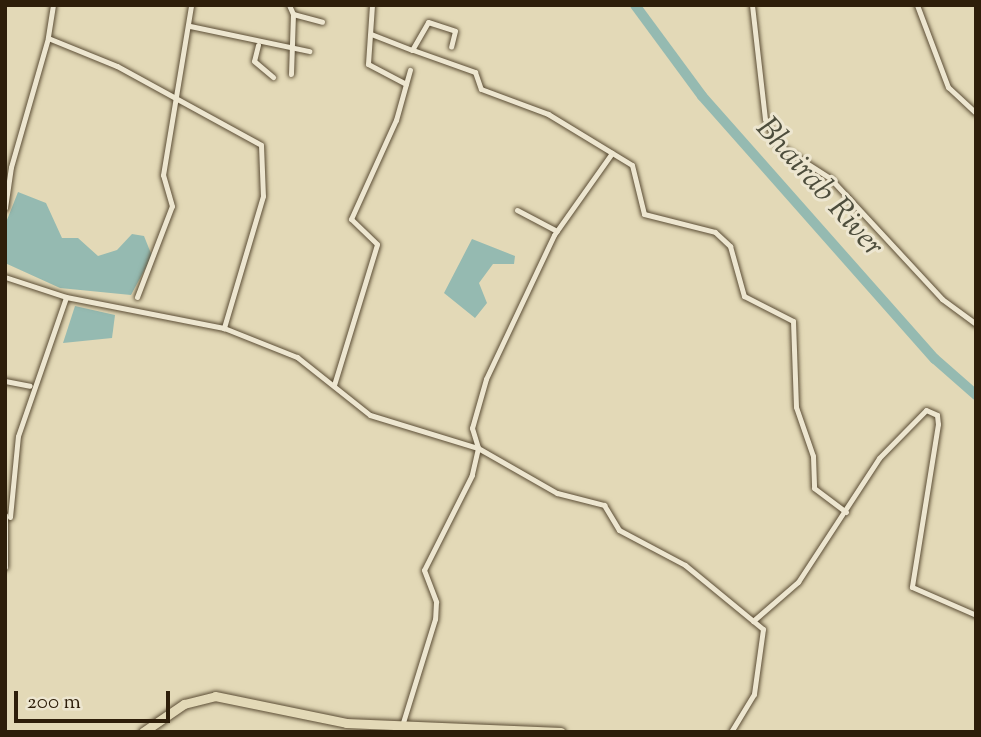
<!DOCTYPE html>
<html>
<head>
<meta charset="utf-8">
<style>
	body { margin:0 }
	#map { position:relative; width:981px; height:737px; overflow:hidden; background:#e3d9b7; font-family:"Sorts Mill Goudy",serif }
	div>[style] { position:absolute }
	.water>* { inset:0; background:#95bab1 }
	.river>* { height:10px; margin:-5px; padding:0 5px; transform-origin:5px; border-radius:5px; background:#95bab1 }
	.roads { filter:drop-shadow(0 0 2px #5b4d35) drop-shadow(0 0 2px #5b4d35) }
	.street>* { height:5px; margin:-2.5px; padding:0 2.5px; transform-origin:2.5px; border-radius:2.5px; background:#ede6d0 }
	.highway>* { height:9px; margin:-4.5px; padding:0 4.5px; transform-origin:4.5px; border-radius:4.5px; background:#e3d9b7 }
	span { translate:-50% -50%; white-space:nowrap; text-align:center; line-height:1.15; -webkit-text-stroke:6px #ede6d0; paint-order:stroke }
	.water-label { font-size:32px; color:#4d4d3c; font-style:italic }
	.frame { position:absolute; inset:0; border:7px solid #2e1e0a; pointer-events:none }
	.scale { position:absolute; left:14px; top:691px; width:156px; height:32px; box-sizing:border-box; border:4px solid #2e1e0a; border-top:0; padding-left:9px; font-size:21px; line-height:24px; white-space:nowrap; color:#2e1e0a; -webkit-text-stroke:5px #ede6d0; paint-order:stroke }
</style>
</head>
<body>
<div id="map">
	<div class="water">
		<div style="clip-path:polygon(18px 192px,46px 203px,62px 238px,78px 238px,98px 256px,117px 250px,132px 234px,144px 236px,152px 256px,131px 295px,60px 288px,5px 263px,5px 225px)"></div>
		<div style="clip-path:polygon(472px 239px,515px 256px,514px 264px,493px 264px,479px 283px,487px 303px,475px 318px,444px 293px)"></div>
		<div style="clip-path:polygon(75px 306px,115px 315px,112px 338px,63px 343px)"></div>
	</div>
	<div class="river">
		<div style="left:635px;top:5px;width:113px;rotate:53.6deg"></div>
		<div style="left:702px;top:96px;width:351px;rotate:48.5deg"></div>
		<div style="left:935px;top:359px;width:55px;rotate:41.3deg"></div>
	</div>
	<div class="roads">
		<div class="street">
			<div style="left:53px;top:5px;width:33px;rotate:99deg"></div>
			<div style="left:48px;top:38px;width:74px;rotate:22.1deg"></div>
			<div style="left:117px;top:66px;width:164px;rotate:28.7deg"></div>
			<div style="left:261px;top:145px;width:51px;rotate:87.8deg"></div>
			<div style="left:263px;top:196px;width:138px;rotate:106.5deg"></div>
			<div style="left:224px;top:328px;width:79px;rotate:21.7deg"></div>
			<div style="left:297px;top:357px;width:93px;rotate:38.5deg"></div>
			<div style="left:370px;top:415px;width:113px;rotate:17deg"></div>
			<div style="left:478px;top:448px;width:28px;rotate:103deg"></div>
			<div style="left:472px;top:475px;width:106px;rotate:116.8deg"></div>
			<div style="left:424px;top:570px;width:34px;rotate:69deg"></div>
			<div style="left:436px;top:602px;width:17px;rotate:93deg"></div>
			<div style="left:435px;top:619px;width:118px;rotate:107.2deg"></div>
			<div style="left:289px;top:5px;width:10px;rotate:66deg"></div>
			<div style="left:293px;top:14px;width:30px;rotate:15deg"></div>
			<div style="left:372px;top:5px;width:59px;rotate:93.9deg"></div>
			<div style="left:368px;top:64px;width:43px;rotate:27.8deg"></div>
			<div style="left:752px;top:5px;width:115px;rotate:83.5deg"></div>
			<div style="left:765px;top:119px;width:28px;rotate:64deg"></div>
			<div style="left:777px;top:144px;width:63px;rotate:32.7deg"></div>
			<div style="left:830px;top:178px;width:165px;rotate:47.2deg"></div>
			<div style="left:942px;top:299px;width:42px;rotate:36.3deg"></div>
			<div style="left:917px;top:5px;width:88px;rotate:69.3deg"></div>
			<div style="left:948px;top:87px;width:38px;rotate:43deg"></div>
			<div style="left:190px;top:26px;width:122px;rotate:11.9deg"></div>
			<div style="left:371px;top:34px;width:44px;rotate:21.3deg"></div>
			<div style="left:412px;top:50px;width:32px;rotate:-60deg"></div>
			<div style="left:428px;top:22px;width:28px;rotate:18deg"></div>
			<div style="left:455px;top:31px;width:16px;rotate:104deg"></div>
			<div style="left:258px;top:45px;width:16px;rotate:104deg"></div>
			<div style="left:254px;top:61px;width:25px;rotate:40deg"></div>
			<div style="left:413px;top:50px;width:66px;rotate:19.5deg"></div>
			<div style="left:475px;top:72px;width:18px;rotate:71deg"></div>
			<div style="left:481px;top:89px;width:72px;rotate:20.5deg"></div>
			<div style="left:548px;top:114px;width:98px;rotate:31.3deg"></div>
			<div style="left:632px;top:165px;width:50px;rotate:76.2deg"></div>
			<div style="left:644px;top:214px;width:73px;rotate:14.2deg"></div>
			<div style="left:715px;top:232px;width:21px;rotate:43deg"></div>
			<div style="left:730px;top:246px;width:52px;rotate:74.4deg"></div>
			<div style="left:744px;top:296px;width:55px;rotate:27deg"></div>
			<div style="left:793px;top:321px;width:86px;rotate:88deg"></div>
			<div style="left:796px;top:407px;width:52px;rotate:70.9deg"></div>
			<div style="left:813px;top:456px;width:32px;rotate:88deg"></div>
			<div style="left:814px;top:488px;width:40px;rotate:37deg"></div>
			<div style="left:291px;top:74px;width:60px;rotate:-88.1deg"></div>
			<div style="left:612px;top:153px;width:100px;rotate:125.3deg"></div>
			<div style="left:554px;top:235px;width:159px;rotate:115.3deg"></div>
			<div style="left:486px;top:379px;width:51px;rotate:105.9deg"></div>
			<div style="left:472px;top:428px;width:21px;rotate:73deg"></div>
			<div style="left:478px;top:448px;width:91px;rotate:29.7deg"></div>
			<div style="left:557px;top:493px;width:49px;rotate:14.3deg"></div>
			<div style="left:604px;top:505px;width:29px;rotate:59deg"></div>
			<div style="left:619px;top:530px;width:75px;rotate:27.9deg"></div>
			<div style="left:685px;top:565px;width:101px;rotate:39.4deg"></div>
			<div style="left:763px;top:629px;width:66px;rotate:97.9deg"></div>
			<div style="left:754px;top:694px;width:44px;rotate:121.2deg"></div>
			<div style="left:5px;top:208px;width:41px;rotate:-81.7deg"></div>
			<div style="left:11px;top:167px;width:134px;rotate:-74deg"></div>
			<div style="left:517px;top:210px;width:45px;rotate:27.7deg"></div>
			<div style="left:5px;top:277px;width:64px;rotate:18.2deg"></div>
			<div style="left:66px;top:297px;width:161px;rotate:11.1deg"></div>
			<div style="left:137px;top:297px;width:97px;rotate:-69deg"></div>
			<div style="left:172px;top:206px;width:32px;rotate:-106deg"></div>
			<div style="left:163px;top:175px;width:172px;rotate:-80.6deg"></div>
			<div style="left:5px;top:381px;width:25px;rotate:11deg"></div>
			<div style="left:334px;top:385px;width:147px;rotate:-73deg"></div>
			<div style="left:377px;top:244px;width:36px;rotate:-136deg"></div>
			<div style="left:351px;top:219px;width:109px;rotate:-65.6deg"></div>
			<div style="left:396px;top:120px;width:52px;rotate:-74.4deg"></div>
			<div style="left:5px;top:515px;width:52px;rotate:90deg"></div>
			<div style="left:10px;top:517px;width:81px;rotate:-84.4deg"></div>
			<div style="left:18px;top:436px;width:147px;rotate:-70.9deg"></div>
			<div style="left:753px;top:621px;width:60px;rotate:-40.9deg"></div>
			<div style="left:798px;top:582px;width:148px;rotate:-56.8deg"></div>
			<div style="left:879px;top:458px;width:67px;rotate:-45.6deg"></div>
			<div style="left:926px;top:410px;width:12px;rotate:24deg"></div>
			<div style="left:937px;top:415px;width:9px;rotate:84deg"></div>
			<div style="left:938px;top:424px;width:165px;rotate:99.1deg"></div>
			<div style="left:912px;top:587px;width:70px;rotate:23.6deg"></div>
		</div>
		<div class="highway">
			<div style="left:143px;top:732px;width:50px;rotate:-34.3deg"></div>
			<div style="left:184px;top:704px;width:32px;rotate:-14deg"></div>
			<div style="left:215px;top:696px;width:134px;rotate:11.6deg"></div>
			<div style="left:346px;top:723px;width:215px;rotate:2.4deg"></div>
		</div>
	</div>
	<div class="water-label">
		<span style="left:819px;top:188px;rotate:48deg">Bhairab River</span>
	</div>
	<div class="frame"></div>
	<div class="scale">200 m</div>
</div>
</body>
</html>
